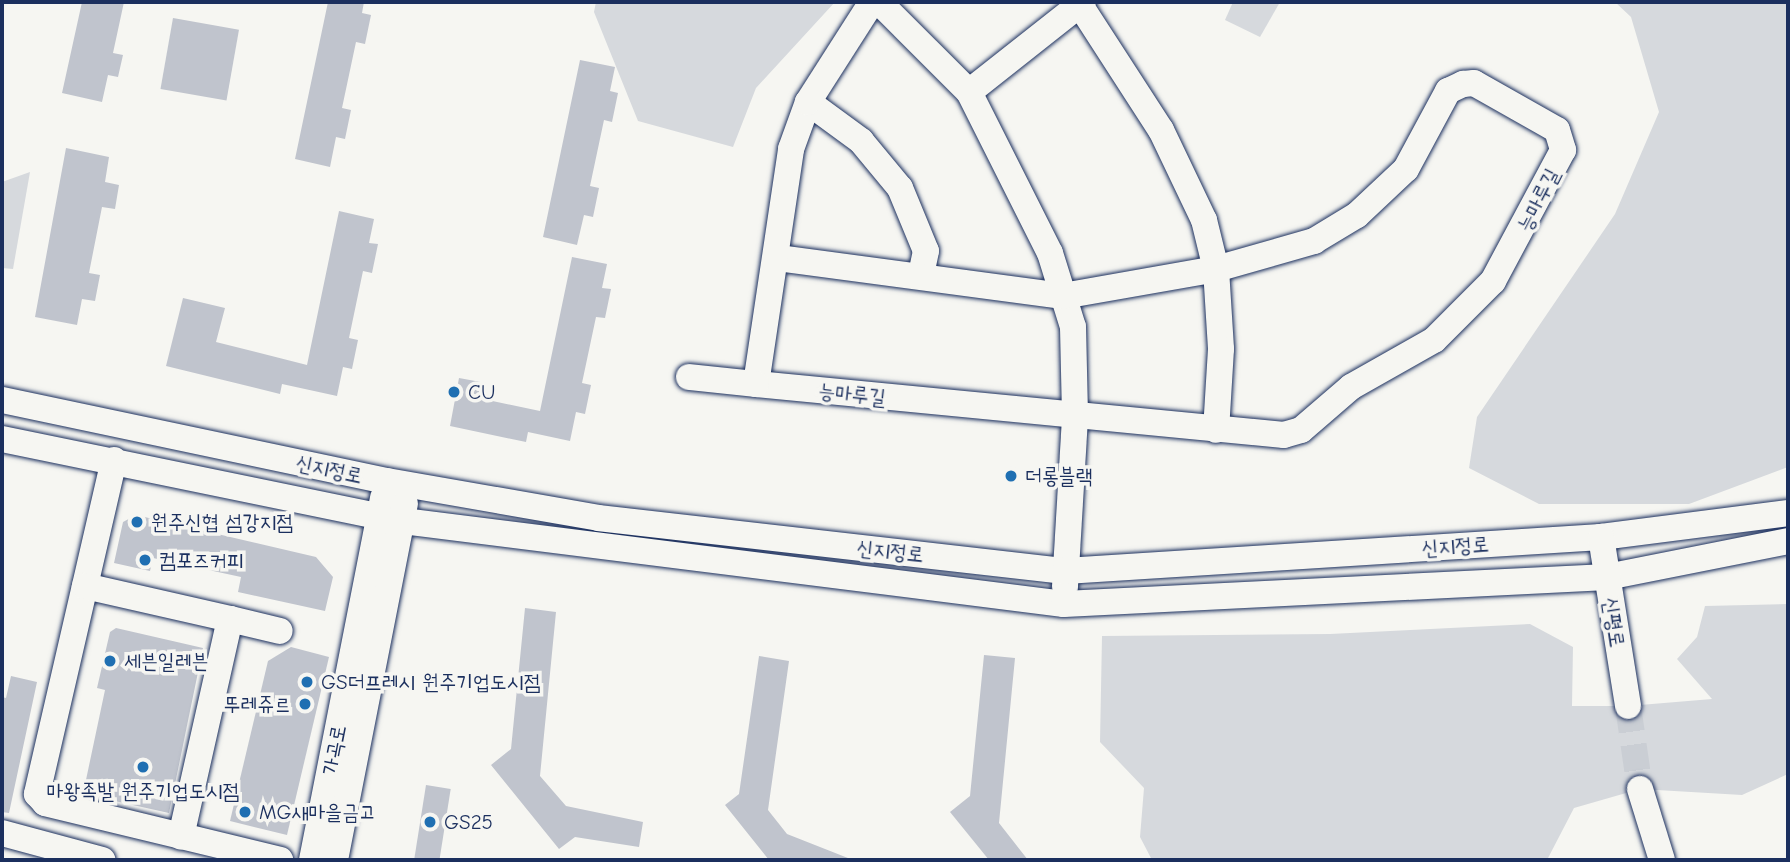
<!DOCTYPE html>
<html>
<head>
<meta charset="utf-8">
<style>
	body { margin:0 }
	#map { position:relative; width:1790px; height:862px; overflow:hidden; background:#f6f6f2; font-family:"Comic Neue","Poor Story",sans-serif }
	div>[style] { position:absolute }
	.green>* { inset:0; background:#d6d9dd }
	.building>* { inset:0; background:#c0c4cd; transform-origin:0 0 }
	.minor-tunnel>* { height:26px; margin-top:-13px; transform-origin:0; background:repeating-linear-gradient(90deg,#caced4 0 26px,transparent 0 39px) }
	.roads { filter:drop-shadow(0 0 2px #1b2f5e) drop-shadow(0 0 2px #1b2f5e) }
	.minor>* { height:26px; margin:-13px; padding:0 13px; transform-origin:13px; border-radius:13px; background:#f6f6f2 }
	.dots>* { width:19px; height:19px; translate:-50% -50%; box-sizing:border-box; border:4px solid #f6f6f2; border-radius:50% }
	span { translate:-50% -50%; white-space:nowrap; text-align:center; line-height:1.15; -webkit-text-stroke:7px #f6f6f2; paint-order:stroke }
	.street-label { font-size:21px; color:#1b2f5e }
	.poi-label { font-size:21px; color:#1b2f5e }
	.left { translate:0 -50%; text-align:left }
	.right { translate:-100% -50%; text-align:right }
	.frame { position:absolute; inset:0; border:4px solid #1b2f5e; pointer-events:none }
</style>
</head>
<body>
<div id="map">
	<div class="green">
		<div style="clip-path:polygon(596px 2px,835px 2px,756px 88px,733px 147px,638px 121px,594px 12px)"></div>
		<div style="clip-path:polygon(1233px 2px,1280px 2px,1260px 37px,1225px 20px)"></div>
		<div style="clip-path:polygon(1615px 2px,1788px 2px,1788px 467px,1689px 504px,1539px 504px,1469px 468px,1477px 417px,1615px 214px,1659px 112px,1631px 17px)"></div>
		<div style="clip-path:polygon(30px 172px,13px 269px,2px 268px,2px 182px)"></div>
		<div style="clip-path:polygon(1788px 604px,1788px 774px,1742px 795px,1640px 789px,1574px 808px,1547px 860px,1152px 860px,1140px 837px,1144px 788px,1100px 742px,1102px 636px,1330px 634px,1530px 624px,1573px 647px,1572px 706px,1628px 706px,1712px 699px,1677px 659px,1697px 637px,1705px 606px)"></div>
	</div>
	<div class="building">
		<div style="clip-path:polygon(82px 2px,124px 2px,113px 53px,123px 55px,118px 77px,108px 75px,102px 102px,62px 93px)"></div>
		<div style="clip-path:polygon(328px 2px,364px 2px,362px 13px,371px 15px,365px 44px,356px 42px,342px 108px,351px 110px,345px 139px,336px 137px,330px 167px,295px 159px)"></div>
		<div style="left:173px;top:18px;width:67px;height:72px;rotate:10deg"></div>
		<div style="clip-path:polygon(580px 60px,615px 67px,610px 91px,618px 93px,612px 122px,604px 120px,590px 186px,599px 188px,593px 217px,584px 215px,577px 245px,543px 237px)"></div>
		<div style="clip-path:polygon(66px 148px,109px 157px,105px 182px,119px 185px,115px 209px,102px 207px,89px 273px,100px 275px,95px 301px,82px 299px,77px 325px,35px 317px)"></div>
		<div style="clip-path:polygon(339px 211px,374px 219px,369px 243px,378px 244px,372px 273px,363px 271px,349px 338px,358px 340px,352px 369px,343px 367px,337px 396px,282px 384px,280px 394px,166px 366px,183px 298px,225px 308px,216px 342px,307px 365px)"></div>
		<div style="clip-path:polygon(572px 257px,607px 264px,602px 288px,611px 289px,605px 318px,596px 317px,582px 383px,591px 385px,585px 414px,576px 412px,570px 441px,528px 432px,526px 442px,450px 426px,459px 378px,486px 383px,483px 399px,540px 411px)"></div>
		<div style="clip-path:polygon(136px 515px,316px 557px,333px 577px,325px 611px,238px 592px,241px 577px,153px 558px,150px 571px,114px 563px,123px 522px)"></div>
		<div style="clip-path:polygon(525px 608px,556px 612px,540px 776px,566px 806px,643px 822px,639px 847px,575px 837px,559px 849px,491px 765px,511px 749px)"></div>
		<div style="clip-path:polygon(116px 628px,203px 648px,169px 813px,83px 794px,105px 690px,97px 688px,110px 632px)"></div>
		<div style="clip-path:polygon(291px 647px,329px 657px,287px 835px,230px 821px,268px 661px)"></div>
		<div style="clip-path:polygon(984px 655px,1015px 658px,999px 823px,1028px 860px,989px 860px,950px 812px,970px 796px)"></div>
		<div style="clip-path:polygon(759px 656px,789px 661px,768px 810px,787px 834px,853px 860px,769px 860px,725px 805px,739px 794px)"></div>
		<div style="clip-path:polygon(11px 676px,37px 682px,9px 813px,2px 812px,2px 697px,6px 698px)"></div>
		<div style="left:426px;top:785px;width:25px;height:76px;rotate:9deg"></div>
	</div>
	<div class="minor-tunnel">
		<div style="left:1628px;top:706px;width:84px;rotate:81.8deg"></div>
	</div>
	<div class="roads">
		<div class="minor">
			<div style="left:879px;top:2px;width:127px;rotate:45deg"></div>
			<div style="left:969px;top:92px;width:180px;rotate:63.3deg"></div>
			<div style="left:1050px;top:253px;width:77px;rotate:72.7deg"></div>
			<div style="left:1073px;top:327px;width:91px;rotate:88.7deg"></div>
			<div style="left:1075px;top:418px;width:169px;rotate:93.4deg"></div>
			<div style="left:1080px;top:5px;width:149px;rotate:57.1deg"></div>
			<div style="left:1161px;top:130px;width:100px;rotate:64.5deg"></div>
			<div style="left:1204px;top:220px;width:50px;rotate:76.2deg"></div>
			<div style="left:1216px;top:269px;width:80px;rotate:86.4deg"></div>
			<div style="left:1221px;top:349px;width:81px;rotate:93.5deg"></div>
			<div style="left:969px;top:92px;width:145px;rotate:-38.3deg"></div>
			<div style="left:808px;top:102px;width:66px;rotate:36.3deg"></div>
			<div style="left:861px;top:141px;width:61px;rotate:50.3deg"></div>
			<div style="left:900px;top:188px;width:68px;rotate:67.6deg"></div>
			<div style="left:926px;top:251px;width:25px;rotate:102deg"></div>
			<div style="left:778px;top:258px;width:288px;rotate:7.6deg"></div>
			<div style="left:1063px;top:296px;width:155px;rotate:-10deg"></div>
			<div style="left:1216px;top:269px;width:102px;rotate:-15.9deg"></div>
			<div style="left:1314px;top:241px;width:50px;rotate:-31.2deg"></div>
			<div style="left:1357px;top:215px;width:67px;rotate:-43.2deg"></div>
			<div style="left:1406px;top:169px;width:89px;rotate:-61.7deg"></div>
			<div style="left:1448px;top:91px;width:17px;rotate:-25deg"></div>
			<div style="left:1463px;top:84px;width:11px;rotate:-5deg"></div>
			<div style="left:1474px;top:83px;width:95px;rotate:29.5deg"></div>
			<div style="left:1557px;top:130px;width:21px;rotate:73deg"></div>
			<div style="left:1563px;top:150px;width:149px;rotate:118.1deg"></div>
			<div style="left:1493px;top:281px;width:83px;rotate:135deg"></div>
			<div style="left:1434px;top:340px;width:95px;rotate:150.5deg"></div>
			<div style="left:1351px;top:387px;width:66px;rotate:139.3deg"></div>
			<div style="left:1301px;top:430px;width:18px;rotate:164deg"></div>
			<div style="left:1284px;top:435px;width:530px;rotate:-174.48deg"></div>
			<div style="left:756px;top:384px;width:238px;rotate:-81.5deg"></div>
			<div style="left:791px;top:149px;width:50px;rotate:-70.1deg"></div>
			<div style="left:808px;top:102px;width:119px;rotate:-57.4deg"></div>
			<div style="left:689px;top:377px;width:67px;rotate:6deg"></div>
			<div style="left:2px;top:400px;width:393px;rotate:11.9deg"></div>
			<div style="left:387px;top:481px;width:214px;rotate:9.9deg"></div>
			<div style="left:598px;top:518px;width:470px;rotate:6.5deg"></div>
			<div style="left:1065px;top:571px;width:537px;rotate:-3.63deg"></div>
			<div style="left:1601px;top:537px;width:189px;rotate:-7.3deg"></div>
			<div style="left:2px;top:439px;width:409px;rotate:11.6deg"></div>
			<div style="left:403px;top:521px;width:666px;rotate:7.16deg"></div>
			<div style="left:1064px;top:604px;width:544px;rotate:-2.85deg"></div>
			<div style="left:1607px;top:577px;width:185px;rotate:-11.2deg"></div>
			<div style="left:114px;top:460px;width:343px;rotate:103deg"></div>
			<div style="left:37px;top:794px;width:12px;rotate:48deg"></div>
			<div style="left:45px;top:803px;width:242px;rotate:13.6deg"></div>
			<div style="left:1601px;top:537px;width:171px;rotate:80.9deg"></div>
			<div style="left:85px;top:586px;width:149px;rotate:12.8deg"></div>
			<div style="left:230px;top:619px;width:223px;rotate:102.7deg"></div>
			<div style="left:230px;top:619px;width:51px;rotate:13.5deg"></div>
			<div style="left:1640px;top:789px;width:74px;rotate:72.8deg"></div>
			<div style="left:2px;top:833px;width:104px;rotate:15.1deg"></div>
			<div style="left:312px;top:860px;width:369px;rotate:-78.9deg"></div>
			<div style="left:335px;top:860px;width:363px;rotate:-78.9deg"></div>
		</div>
	</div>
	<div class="dots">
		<div style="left:454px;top:392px;background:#1f6fb2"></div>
		<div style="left:1011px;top:476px;background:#1f6fb2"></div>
		<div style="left:137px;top:522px;background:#1f6fb2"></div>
		<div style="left:145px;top:560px;background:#1f6fb2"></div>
		<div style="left:110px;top:661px;background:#1f6fb2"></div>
		<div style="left:307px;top:682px;background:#1f6fb2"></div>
		<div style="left:305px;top:704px;background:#1f6fb2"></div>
		<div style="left:143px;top:767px;background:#1f6fb2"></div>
		<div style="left:245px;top:812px;background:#1f6fb2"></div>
		<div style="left:430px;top:822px;background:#1f6fb2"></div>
	</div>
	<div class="street-label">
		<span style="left:1538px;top:200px;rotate:-63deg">능마루길</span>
		<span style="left:852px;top:394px;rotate:6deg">능마루길</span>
		<span style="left:329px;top:469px;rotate:12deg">신지정로</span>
		<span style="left:1455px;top:546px;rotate:-4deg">신지정로</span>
		<span style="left:890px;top:551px;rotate:6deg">신지정로</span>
		<span style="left:1614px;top:622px;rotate:81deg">신평로</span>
		<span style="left:334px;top:750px;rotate:-79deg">가곡로</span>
	</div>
	<div class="poi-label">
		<span class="left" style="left:468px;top:392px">CU</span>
		<span class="left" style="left:1025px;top:476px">더롱블랙</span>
		<span class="left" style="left:151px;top:522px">원주신협 섬강지점</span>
		<span class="left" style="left:159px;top:560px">컴포즈커피</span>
		<span class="left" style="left:124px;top:661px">세븐일레븐</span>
		<span class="left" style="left:321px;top:682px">GS더프레시 원주기업도시점</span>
		<span class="right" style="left:291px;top:704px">뚜레쥬르</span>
		<span style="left:143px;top:791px">마왕족발 원주기업도시점</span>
		<span class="left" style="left:259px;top:812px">MG새마을금고</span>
		<span class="left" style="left:444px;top:822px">GS25</span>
	</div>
	<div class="frame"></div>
</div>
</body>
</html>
